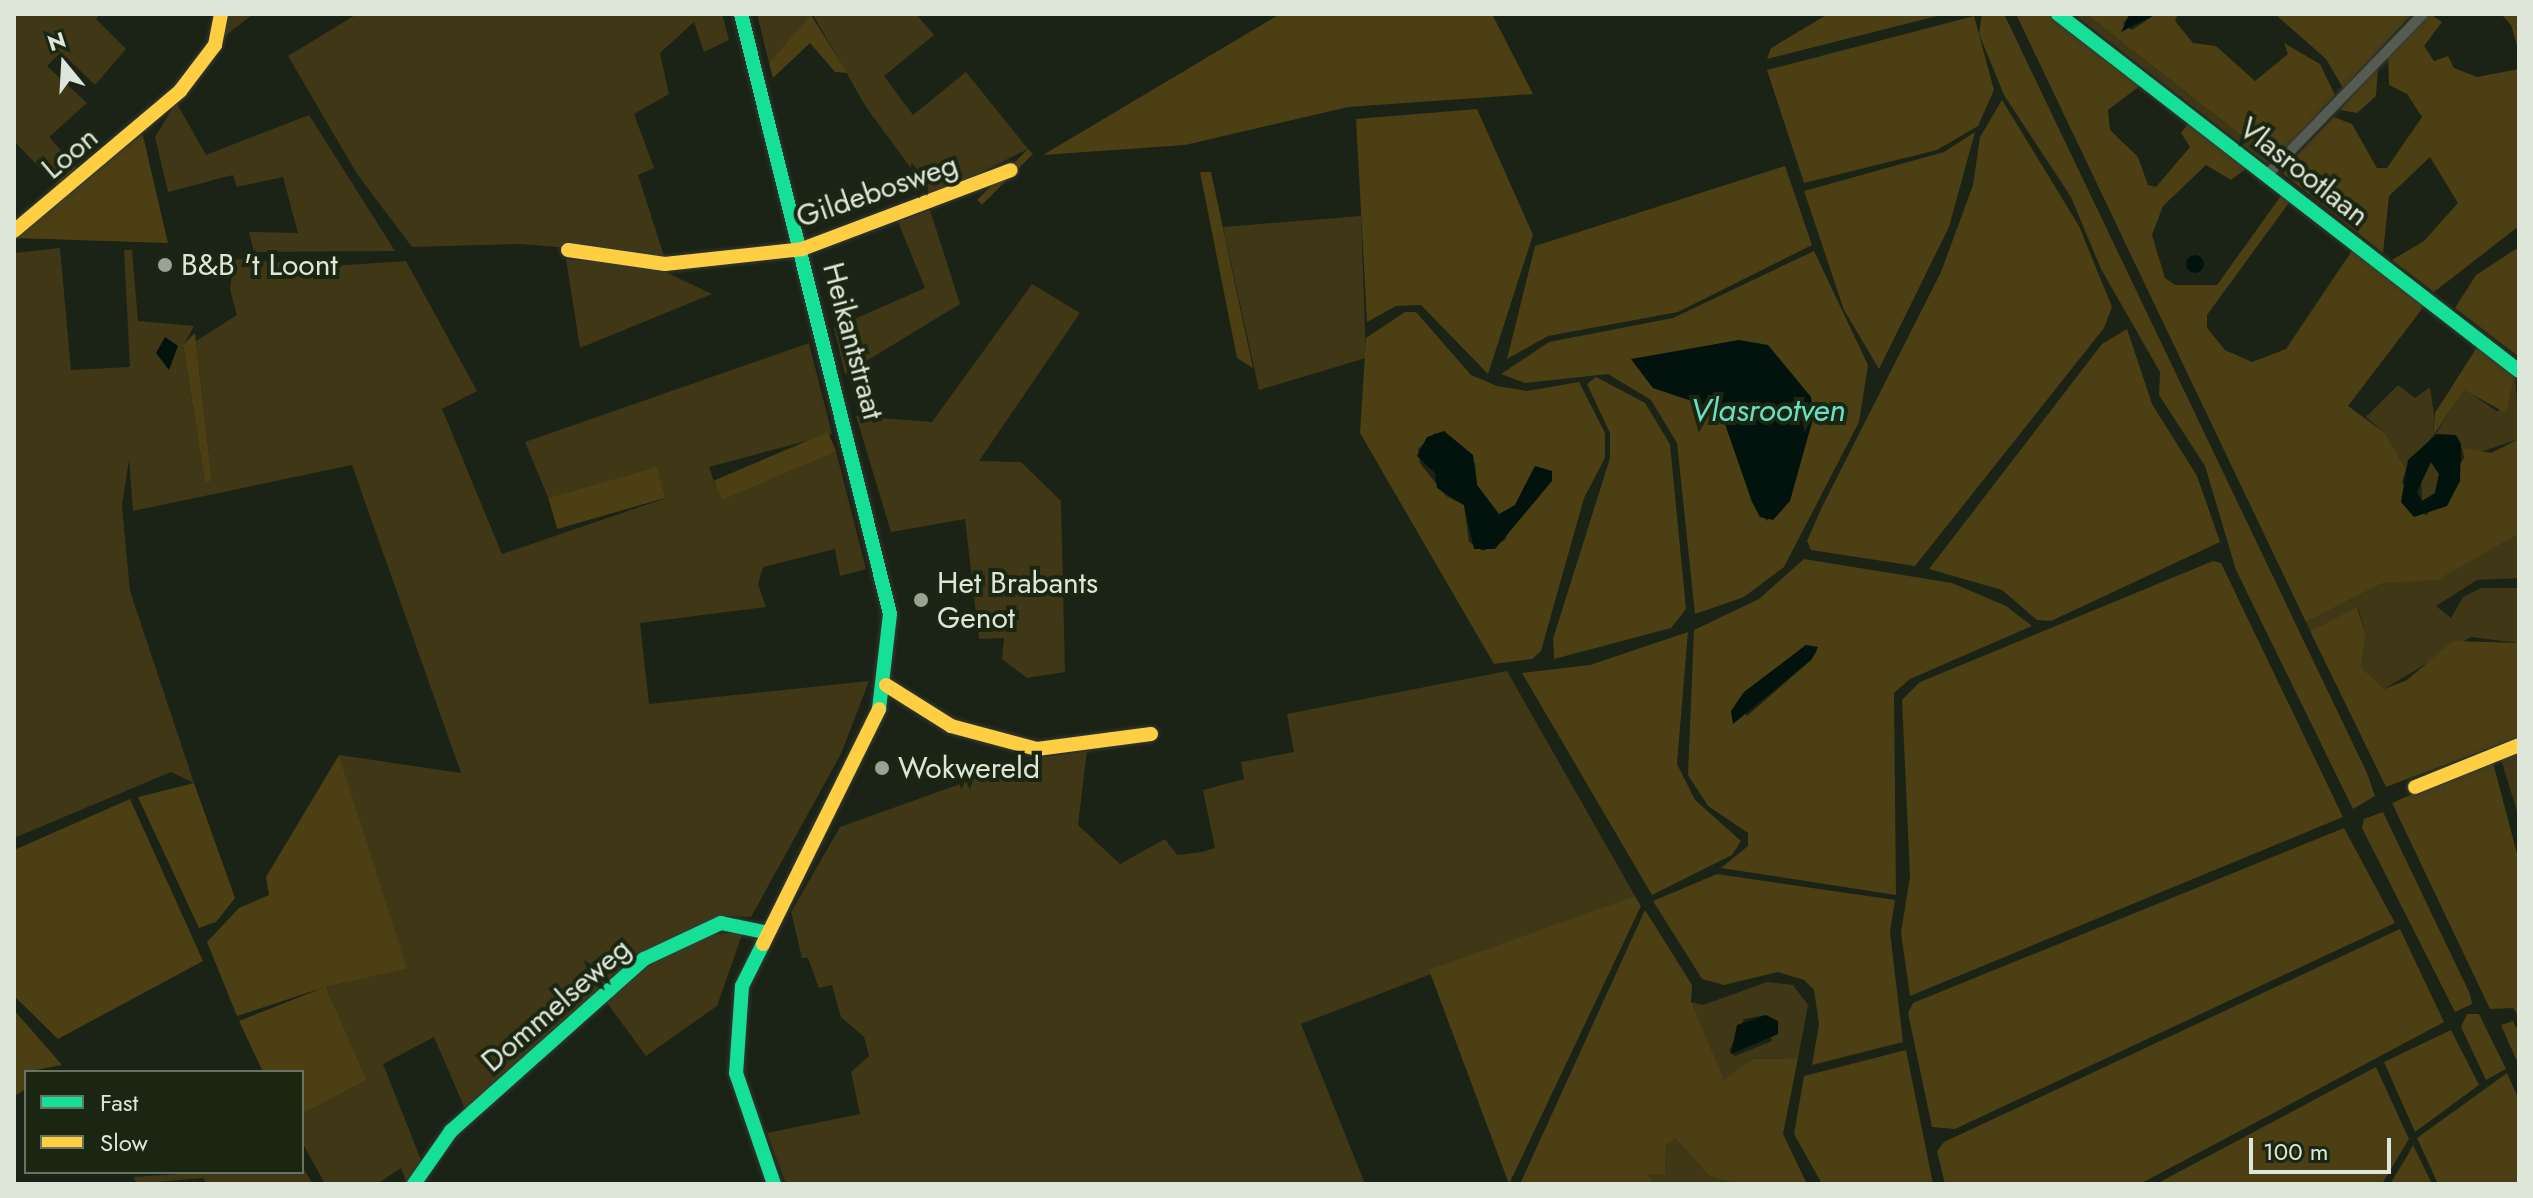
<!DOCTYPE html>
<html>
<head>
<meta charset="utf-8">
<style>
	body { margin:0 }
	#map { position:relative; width:2533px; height:1198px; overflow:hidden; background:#1b2216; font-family:Jost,sans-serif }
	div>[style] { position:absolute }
	.green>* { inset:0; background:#403717 }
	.forest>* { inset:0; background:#4c3f13; transform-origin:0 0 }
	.water>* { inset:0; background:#02130d }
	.round { border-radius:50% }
	.roads { filter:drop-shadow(0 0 2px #353b32) drop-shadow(0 0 2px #353b32) }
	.street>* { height:10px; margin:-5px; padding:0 5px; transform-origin:5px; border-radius:5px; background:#565b52 }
	.fast>* { height:14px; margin:-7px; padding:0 7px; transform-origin:7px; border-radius:7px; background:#16e098 }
	.slow>* { height:14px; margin:-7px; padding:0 7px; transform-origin:7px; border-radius:7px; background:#ffcf43 }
	.dots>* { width:22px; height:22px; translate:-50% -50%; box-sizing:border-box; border:4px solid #1a2612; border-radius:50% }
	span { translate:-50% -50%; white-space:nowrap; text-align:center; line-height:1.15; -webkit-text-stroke:8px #1a2612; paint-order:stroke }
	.street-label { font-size:30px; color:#dee6d9 }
	.poi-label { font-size:30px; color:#dee6d9 }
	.left { translate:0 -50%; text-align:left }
	.water-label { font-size:32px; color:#67e0c5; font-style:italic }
	.frame { position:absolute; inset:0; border:16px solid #dee6d9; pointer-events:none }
	.legend { position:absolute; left:24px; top:1070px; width:280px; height:104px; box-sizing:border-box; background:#1a2612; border:2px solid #687362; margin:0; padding:10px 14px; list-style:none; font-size:24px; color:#dee6d9 }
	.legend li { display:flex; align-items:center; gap:16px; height:40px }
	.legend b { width:40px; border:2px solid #687362 }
	.north { position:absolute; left:24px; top:24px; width:80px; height:80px; -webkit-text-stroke:6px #1a2612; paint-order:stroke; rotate:342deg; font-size:22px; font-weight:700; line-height:32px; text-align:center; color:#dee6d9 }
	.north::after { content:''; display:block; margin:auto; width:28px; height:36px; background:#dee6d9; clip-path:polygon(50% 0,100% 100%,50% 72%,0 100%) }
	.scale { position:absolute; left:2249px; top:1138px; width:142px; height:36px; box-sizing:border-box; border:4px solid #dee6d9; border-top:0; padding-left:10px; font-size:24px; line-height:28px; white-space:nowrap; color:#dee6d9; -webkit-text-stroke:6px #1a2612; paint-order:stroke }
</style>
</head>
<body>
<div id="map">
	<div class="green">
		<div style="clip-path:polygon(14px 14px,100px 14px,96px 19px,126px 49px,95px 85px,61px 52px,47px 66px,87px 103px,49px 137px,80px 172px,60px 189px,14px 141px)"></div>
		<div style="clip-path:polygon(225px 14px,253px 14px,220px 40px)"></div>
		<div style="clip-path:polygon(357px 14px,722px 14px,729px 40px,704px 52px,694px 22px,660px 53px,669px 94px,634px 114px,654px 168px,638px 175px,664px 256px,521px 244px,412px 247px,357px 174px,288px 56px)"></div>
		<div style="clip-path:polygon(757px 14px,916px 14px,934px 35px,884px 76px,913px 115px,966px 72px,1028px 149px,932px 197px,866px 107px,813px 15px,769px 63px)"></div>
		<div style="clip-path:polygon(2074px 14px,2086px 14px,2274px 161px,2266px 163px)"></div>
		<div style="clip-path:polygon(176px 102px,206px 155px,309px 115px,395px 251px,254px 252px,249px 232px,298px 233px,283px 177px,237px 187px,233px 175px,168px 192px,155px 137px)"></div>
		<div style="clip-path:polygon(930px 210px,960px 304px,845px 374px,834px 328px,925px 288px,898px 222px)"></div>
		<div style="clip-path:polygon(1361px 216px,1366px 358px,1259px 390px,1223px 227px)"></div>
		<div style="clip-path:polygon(60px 248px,71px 370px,130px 367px,124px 250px,132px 250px,138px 321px,194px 326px,183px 346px,205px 483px,212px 481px,196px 341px,237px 315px,230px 289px,234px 259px,333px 266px,406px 261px,477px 391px,442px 409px,502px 554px,666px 498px,657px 468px,549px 500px,525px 442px,809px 343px,832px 434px,709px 467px,715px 485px,836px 451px,866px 569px,840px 576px,835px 549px,763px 567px,758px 584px,766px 607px,640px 623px,649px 704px,869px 681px,841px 754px,751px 917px,726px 916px,647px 951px,465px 1109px,434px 1037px,383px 1064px,421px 1160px,407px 1184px,401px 1168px,377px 1184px,325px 1184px,302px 1142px,302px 1114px,367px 1080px,326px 987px,406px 969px,339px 755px,461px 773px,352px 465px,133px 511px,129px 459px,122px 506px,130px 591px,194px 783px,171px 772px,14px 838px,14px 253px)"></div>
		<div style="clip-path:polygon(566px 259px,655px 267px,712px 294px,580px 348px)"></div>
		<div style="clip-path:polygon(1032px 284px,1080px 313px,979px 461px,1021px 462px,1061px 501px,1065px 672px,1027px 678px,1002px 659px,1004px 638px,979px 639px,965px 519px,891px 532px,856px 416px,932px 422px)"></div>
		<div style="clip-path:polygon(2515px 372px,2519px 439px,2474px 454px,2435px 435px,2464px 389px,2498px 412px)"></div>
		<div style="clip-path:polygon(2398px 385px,2415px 398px,2430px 387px,2434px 414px,2433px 436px,2406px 469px,2385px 433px,2366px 417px)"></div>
		<div style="clip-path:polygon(2431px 462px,2439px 474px,2435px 494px,2422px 501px,2421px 477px)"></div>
		<div style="clip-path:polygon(2519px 534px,2519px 578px,2477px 580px,2436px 606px,2451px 618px,2463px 597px,2481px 588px,2519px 588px,2519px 643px,2471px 637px,2384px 689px,2361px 667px,2366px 635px,2358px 607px,2310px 631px,2306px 622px,2383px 583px,2447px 574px)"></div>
		<div style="clip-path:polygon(1507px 671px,1635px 896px,1301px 1024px,1365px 1184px,786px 1184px,767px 1133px,860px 1114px,851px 1072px,869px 1056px,864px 1037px,841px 1017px,832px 985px,819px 988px,808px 958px,802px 958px,791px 912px,840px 827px,1030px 759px,1087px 751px,1078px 825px,1120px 864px,1165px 839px,1177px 855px,1202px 852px,1215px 848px,1203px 790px,1244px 779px,1241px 762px,1294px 752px,1287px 714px)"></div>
		<div style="clip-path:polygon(2519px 748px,2519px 818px,2500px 756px)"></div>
		<div style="clip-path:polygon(743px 932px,717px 1006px,646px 1056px,605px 1000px,641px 968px,706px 935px)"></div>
		<div style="clip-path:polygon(evenodd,1767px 982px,1793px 985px,1808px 1005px,1798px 1058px,1752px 1059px,1724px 1081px,1690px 1002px,1703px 1005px,1767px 982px,1766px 1015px,1772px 1041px,1735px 1056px,1729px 1051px,1744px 1019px,1766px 1015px)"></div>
		<div style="clip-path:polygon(1675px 1138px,1710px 1175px,1742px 1184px,1655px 1184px,1646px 1175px,1665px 1173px,1666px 1144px)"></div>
		<div style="clip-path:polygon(302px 1166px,313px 1184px,207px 1184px,203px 1178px,137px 1184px,133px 1177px)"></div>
	</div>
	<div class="forest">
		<div style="clip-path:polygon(1280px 14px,1492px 14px,1533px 94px,1348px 107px,1185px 145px,1043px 155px)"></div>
		<div style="clip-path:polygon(1828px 14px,1945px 14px,1767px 59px,1771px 48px)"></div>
		<div style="clip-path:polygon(1982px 14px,2004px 14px,2367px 773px,2375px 796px,2353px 809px,2236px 570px,2205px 466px,2159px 395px,2160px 372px,2101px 269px,2071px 197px,2004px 95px,1979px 34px)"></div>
		<div style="clip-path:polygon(2016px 14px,2052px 14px,2141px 85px,2108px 110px,2110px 130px,2138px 157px,2148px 185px,2156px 187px,2190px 147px,2181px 133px,2189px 122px,2248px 167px,2231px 180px,2206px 165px,2163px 206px,2152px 235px,2165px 278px,2175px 285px,2217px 285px,2283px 193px,2291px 200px,2207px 315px,2207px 328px,2225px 350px,2252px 362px,2286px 349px,2353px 249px,2425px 305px,2348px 406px,2385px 433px,2406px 469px,2402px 482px,2426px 516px,2464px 458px,2462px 448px,2491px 453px,2519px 439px,2519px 534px,2437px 580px,2383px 583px,2306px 622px)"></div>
		<div style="clip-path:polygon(2086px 14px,2130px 14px,2123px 24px,2132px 30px,2156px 14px,2178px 14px,2175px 21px,2193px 43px,2216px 46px,2255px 81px,2288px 54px,2284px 43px,2320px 64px,2335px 95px,2274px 161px)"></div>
		<div style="clip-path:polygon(2275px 14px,2412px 14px,2343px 88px,2326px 59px)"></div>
		<div style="clip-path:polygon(2430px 14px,2442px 22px,2424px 46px,2434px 61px,2448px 56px,2454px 68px,2477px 77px,2519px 69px,2519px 226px,2434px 292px,2392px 260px,2424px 241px,2458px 203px,2430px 157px,2389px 196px,2383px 253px,2281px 172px,2334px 117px,2352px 124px,2377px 168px,2387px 168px,2422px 117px,2407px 94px,2389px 85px,2388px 57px)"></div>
		<div style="clip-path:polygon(2501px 14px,2519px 14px,2519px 52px,2511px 25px)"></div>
		<div style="clip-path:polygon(811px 15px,847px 73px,835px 72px,810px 43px,773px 78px,769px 63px)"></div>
		<div style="clip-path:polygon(1974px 16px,1994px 90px,1978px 126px,1937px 150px,1804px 183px,1767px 70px)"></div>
		<div style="clip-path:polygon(2378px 67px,2376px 96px,2357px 113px,2340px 110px)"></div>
		<div style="clip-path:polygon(2002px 100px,2079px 226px,2112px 307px,2104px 328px,1915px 566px,1811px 550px,1807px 541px,1822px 507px,1941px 272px,1973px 185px,1980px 137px)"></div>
		<div style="clip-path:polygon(1477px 109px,1533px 235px,1488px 374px,1421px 305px,1396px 306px,1367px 322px,1356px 119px)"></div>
		<div style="clip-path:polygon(1975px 132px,1949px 227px,1879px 369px,1844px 310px,1804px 191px,1944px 152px)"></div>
		<div style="clip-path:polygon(143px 136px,168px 243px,14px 238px,141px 135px)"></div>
		<div style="left:1028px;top:149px;width:7px;height:72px;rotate:45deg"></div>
		<div style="clip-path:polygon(1785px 166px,1812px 245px,1678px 312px,1548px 336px,1507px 359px,1535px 246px)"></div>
		<div style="clip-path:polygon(1200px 172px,1211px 172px,1253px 368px,1237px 358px)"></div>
		<div style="clip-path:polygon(2519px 247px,2519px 357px,2455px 308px,2476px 275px)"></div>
		<div style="clip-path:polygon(evenodd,1814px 251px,1868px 365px,1859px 422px,1784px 567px,1744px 597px,1695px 614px,1677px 443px,1651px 400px,1608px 374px,1525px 383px,1501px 374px,1549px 342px,1673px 318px,1814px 251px,1739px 340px,1794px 482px,1790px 501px,1766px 521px,1725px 424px,1707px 406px,1653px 388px,1632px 360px,1739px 340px)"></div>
		<div style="clip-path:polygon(evenodd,1405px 312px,1416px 312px,1471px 375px,1497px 386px,1527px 391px,1579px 382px,1605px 433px,1605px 458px,1584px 498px,1541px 651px,1532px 659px,1494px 664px,1360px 433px,1366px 338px,1405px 312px,1435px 433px,1475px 463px,1477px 485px,1499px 515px,1515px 505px,1535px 466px,1505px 540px,1483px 551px,1469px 542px,1464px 505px,1446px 496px,1420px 463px,1418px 449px,1435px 433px)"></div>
		<div style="clip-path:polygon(2127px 329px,2152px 404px,2197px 476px,2220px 542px,2051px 621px,2037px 620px,2002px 590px,1929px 569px,2102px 344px)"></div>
		<div style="clip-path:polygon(195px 333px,212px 481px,205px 483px,183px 345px)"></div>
		<div style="clip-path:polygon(2479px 344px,2515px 372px,2506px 413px,2464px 390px,2433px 436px,2435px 413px)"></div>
		<div style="clip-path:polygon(1596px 377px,1645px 403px,1670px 444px,1686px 609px,1671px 628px,1554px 659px,1553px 639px,1610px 458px,1610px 433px,1587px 384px)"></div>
		<div style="left:828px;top:432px;width:21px;height:124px;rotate:67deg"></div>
		<div style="left:657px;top:467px;width:32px;height:113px;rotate:74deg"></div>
		<div style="clip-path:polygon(evenodd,1804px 559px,1952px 583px,2006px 606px,2032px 626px,1910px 679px,1894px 693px,1896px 895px,1721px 868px,1748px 846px,1748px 833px,1708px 806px,1688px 775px,1694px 630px,1759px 599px,1804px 559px,1806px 645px,1817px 651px,1811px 660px,1747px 716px,1737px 702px,1744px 693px,1806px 645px)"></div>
		<div style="clip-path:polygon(2213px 561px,2221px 563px,2343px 817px,1910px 996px,1901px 933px,1910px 876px,1902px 700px,1920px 682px)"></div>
		<div style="clip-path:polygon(2357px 607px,2366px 635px,2361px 667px,2384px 689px,2407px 680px,2453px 641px,2519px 643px,2519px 737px,2386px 787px,2310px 631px)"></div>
		<div style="clip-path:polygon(1688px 632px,1677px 764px,1695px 800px,1741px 841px,1732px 855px,1652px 895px,1522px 673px,1590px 665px)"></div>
		<div style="clip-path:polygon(339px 755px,407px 969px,326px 987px,367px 1080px,302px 1114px,302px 1072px,263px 1072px,239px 1021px,325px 987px,237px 1016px,207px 942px,239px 908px,269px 895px,266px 877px)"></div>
		<div style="clip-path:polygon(2492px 759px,2519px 861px,2519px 1017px,2513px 1008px,2490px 1009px,2392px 803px)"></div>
		<div style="clip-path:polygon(194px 783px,235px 898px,216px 922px,199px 928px,138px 797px)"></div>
		<div style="clip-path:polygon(130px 799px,203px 961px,58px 1039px,14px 996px,14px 850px)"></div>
		<div style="clip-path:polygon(2383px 812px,2470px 994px,2472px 1004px,2455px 1012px,2362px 828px,2364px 819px)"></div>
		<div style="clip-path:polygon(2344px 828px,2395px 923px,1955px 1129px,1932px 1127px,1908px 1013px,1913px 1003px)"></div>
		<div style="clip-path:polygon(1717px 874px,1895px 900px,1890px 932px,1903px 1042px,1812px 1065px,1819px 1024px,1814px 990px,1804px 980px,1778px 972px,1724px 985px,1702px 979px,1653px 901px)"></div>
		<div style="clip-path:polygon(1635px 896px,1641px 906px,1509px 1184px,1429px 970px)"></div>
		<div style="clip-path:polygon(1645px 910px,1692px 985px,1691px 1002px,1724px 1080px,1752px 1059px,1798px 1058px,1783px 1134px,1807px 1184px,1742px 1184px,1710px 1176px,1675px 1138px,1666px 1145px,1665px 1174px,1647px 1175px,1655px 1184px,1520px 1184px)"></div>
		<div style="clip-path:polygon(2400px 929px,2444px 1022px,2140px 1184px,1945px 1184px,1937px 1151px,1944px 1142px)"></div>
		<div style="clip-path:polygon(14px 1010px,62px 1065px,26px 1072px,26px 1089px,14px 1096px)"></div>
		<div style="clip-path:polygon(2467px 1014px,2479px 1014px,2506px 1069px,2486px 1080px,2461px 1027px)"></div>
		<div style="clip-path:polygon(2513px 1021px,2519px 1033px,2519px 1066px,2501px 1025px)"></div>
		<div style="clip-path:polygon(2451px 1030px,2479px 1085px,2415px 1132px,2384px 1062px)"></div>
		<div style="clip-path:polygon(1906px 1050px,1933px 1184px,1822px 1184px,1794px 1134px,1804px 1076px)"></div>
		<div style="clip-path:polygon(2376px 1067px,2409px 1139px,2382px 1184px,2156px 1184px)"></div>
		<div style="clip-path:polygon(2507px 1073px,2519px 1100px,2519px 1184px,2438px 1184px,2417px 1138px)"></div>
		<div style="clip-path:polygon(2413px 1145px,2432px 1184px,2390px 1184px,2406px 1158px)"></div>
	</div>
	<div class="water">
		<div style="clip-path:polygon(2130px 14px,2156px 14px,2121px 32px)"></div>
		<div class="round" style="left:2186px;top:255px;width:18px;height:18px"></div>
		<div style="clip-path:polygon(165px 337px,178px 346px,169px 370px,156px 353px)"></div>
		<div style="clip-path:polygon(1739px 340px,1768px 345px,1811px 397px,1814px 415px,1790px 501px,1773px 520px,1760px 517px,1752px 502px,1725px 424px,1707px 406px,1653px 388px,1631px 359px)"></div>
		<div style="clip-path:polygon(1444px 431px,1473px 455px,1477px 485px,1499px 514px,1515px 505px,1535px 466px,1552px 471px,1552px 481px,1495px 549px,1474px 549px,1464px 505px,1437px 488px,1435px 473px,1417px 456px,1427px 437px)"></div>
		<div style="clip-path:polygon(evenodd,2437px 434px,2456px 435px,2461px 444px,2460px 481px,2447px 506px,2414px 517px,2401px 502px,2408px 460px,2437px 434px,2431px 462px,2439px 474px,2435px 493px,2422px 501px,2417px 492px,2431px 462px)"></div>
		<div style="clip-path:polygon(1806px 645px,1818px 647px,1811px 660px,1733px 724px,1731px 711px,1744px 692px)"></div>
		<div style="clip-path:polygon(1766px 1015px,1778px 1021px,1778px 1034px,1731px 1054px,1737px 1025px)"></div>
	</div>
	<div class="roads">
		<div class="street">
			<div style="left:2266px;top:176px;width:226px;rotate:-45.9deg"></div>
		</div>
		<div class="fast">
			<div style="left:741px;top:14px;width:618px;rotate:76.05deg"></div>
			<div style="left:890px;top:614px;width:96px;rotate:96.6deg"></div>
			<div style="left:2058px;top:14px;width:583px;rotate:37.75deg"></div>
			<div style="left:763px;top:944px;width:47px;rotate:116.6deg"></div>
			<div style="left:742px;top:986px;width:87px;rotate:93.9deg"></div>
			<div style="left:736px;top:1073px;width:117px;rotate:71.1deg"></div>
			<div style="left:414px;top:1184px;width:65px;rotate:-55.1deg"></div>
			<div style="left:451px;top:1131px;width:259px;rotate:-41.7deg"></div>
			<div style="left:644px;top:959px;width:85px;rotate:-25.1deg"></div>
			<div style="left:721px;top:923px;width:44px;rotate:11.8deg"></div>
		</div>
		<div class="slow">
			<div style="left:14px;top:231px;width:217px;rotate:-40.1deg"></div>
			<div style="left:180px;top:91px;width:58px;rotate:-52.7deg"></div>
			<div style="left:215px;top:45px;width:32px;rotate:-79deg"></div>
			<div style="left:568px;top:250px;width:98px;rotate:8.2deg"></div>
			<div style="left:665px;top:264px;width:138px;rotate:-6.2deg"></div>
			<div style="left:802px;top:249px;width:223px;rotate:-20.7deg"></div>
			<div style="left:886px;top:685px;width:77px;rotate:32.2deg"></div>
			<div style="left:951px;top:726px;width:89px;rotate:15deg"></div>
			<div style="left:1037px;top:749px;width:115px;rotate:-7.5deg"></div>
			<div style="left:2415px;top:787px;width:112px;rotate:-22deg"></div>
			<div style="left:763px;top:944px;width:262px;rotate:-63.7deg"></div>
		</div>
	</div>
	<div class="dots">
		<div style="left:165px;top:265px;background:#9aa195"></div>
		<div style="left:921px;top:600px;background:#9aa195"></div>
		<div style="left:882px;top:768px;background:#9aa195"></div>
	</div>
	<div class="street-label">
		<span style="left:70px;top:153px;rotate:-40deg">Loon</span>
		<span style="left:2304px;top:172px;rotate:38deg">Vlasrootlaan</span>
		<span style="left:877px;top:191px;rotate:-19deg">Gildebosweg</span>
		<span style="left:853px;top:341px;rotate:75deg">Heikantstraat</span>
		<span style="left:556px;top:1005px;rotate:-41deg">Dommelseweg</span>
	</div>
	<div class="poi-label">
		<span class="left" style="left:181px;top:265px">B&amp;B 't Loont</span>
		<span class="left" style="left:937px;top:600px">Het Brabants<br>Genot</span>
		<span class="left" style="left:898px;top:768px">Wokwereld</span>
	</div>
	<div class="water-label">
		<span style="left:1768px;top:410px">Vlasrootven</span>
	</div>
	<div class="frame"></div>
	<ul class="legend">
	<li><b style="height:10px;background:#16e098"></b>Fast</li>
	<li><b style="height:10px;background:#ffcf43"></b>Slow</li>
	</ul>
	<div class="north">N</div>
	<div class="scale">100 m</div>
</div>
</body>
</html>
